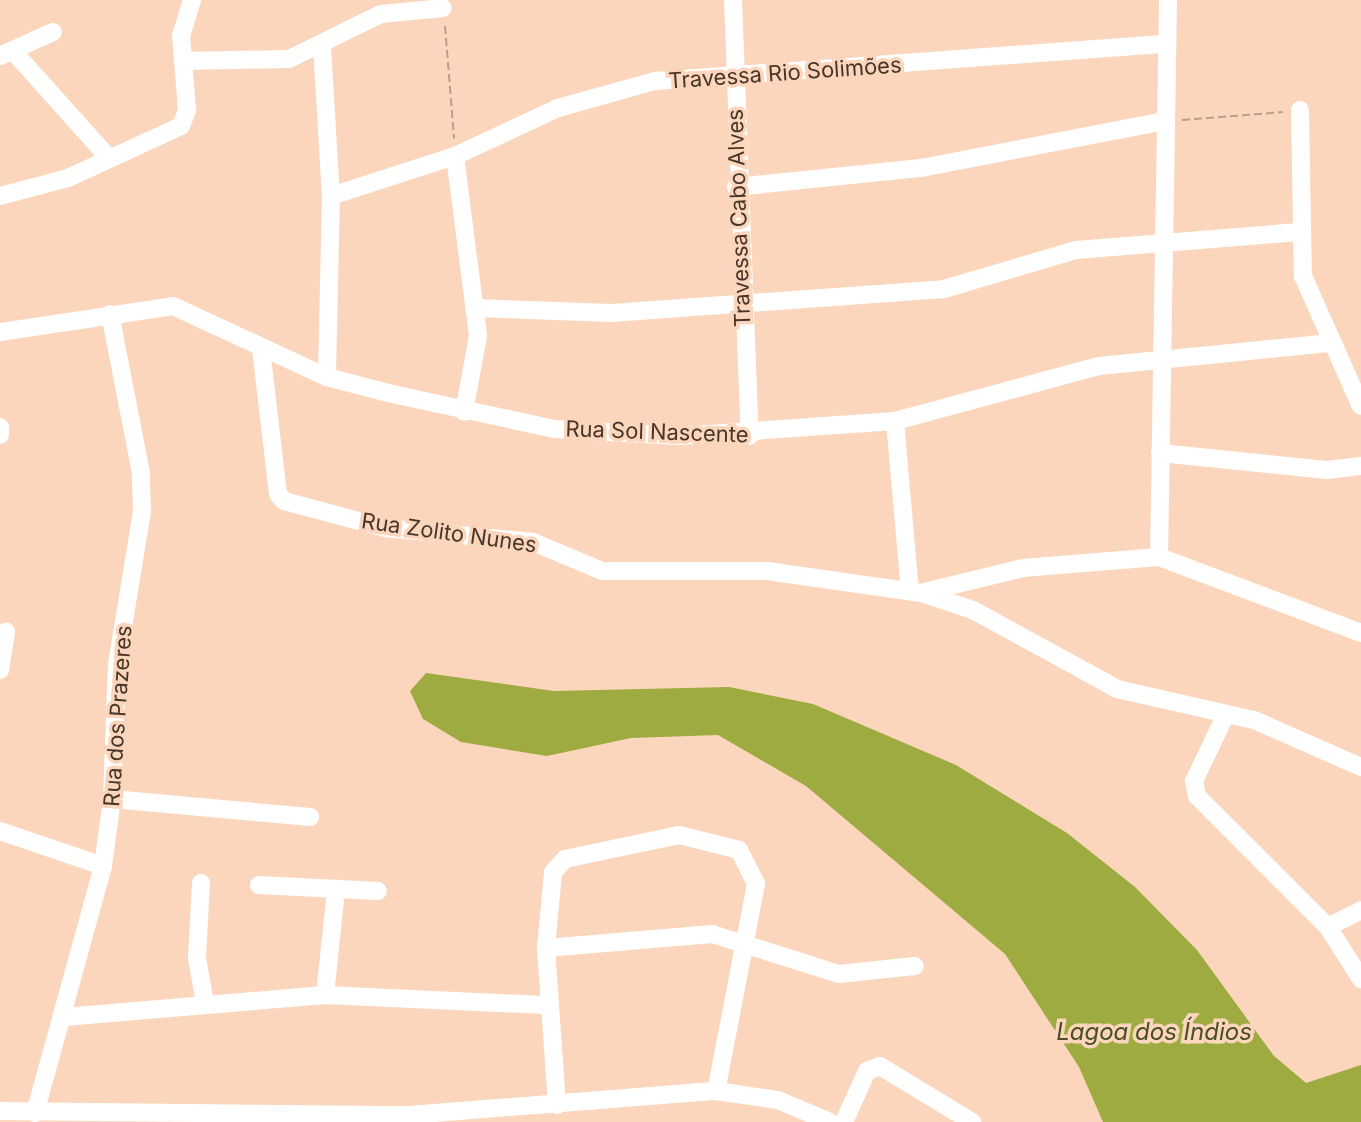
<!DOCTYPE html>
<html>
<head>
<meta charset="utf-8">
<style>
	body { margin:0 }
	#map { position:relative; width:1361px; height:1122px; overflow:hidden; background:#fcd6bc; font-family:Inter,sans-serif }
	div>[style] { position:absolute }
	.water>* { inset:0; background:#9eab40 }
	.path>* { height:2px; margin-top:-1px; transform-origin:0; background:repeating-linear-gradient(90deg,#bc9d88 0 8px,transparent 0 12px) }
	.minor>* { height:18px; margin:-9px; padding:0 9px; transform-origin:9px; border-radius:9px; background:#fff }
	span { translate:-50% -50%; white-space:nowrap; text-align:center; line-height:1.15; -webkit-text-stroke:7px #fcd6bc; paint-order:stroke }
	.street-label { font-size:22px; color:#483629 }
	.water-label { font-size:24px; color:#4a4f24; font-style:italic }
</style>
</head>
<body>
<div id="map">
	<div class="water">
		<div style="clip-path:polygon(426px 673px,554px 691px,729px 687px,813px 704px,956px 765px,1067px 833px,1135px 887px,1197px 950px,1274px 1056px,1306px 1083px,1361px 1065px,1361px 1122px,1103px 1122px,1079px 1067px,1005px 954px,806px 786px,718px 735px,631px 738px,547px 756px,461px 742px,423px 719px,410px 691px)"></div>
	</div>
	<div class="path">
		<div style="left:445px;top:26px;width:113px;rotate:85.4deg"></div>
		<div style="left:1182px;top:120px;width:101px;rotate:-4.5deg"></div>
	</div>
	<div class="minor">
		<div style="left:733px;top:0;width:436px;rotate:87.8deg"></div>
		<div style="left:322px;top:46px;width:150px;rotate:86.6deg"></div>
		<div style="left:331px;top:196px;width:181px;rotate:91.3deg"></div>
		<div style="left:13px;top:51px;width:144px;rotate:48.1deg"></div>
		<div style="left:0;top:56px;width:58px;rotate:-24.4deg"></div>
		<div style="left:183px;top:61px;width:106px;rotate:-1.1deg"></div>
		<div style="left:289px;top:59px;width:102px;rotate:-26.1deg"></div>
		<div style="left:381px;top:14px;width:62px;rotate:-5.5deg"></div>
		<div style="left:1300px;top:110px;width:166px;rotate:89deg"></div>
		<div style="left:1303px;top:276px;width:142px;rotate:66deg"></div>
		<div style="left:455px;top:156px;width:181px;rotate:82.7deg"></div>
		<div style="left:478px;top:336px;width:77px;rotate:100.4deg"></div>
		<div style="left:736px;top:187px;width:186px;rotate:-5.9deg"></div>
		<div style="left:921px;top:168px;width:249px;rotate:-10.9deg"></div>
		<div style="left:0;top:196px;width:70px;rotate:-14.8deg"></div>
		<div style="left:68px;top:178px;width:124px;rotate:-24.7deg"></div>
		<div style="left:181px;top:126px;width:17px;rotate:-69deg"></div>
		<div style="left:187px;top:110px;width:74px;rotate:-94.6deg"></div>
		<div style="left:181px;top:36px;width:38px;rotate:-73deg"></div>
		<div style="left:331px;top:196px;width:130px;rotate:-17.9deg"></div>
		<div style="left:455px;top:156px;width:114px;rotate:-25deg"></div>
		<div style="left:558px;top:108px;width:101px;rotate:-15.6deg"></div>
		<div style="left:655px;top:81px;width:509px;rotate:-4.17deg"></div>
		<div style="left:475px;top:308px;width:136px;rotate:2.1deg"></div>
		<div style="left:611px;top:313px;width:334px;rotate:-4.1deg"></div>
		<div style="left:944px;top:289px;width:138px;rotate:-16.5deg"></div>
		<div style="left:1076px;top:250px;width:224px;rotate:-4.6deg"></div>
		<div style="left:0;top:332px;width:175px;rotate:-8.5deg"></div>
		<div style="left:173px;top:306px;width:170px;rotate:24.8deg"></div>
		<div style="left:327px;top:377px;width:63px;rotate:14.7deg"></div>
		<div style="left:388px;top:393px;width:170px;rotate:12.2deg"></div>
		<div style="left:554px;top:429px;width:127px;rotate:3.2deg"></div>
		<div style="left:681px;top:436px;width:215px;rotate:-4deg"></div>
		<div style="left:895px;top:421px;width:211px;rotate:-15.1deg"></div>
		<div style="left:1099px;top:366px;width:230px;rotate:-5.7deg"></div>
		<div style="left:261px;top:349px;width:146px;rotate:83.3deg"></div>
		<div style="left:278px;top:494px;width:9px;rotate:49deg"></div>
		<div style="left:284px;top:501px;width:105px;rotate:15deg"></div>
		<div style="left:385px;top:528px;width:149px;rotate:5.4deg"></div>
		<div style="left:533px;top:542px;width:75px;rotate:22.8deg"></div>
		<div style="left:602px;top:571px;width:165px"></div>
		<div style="left:767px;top:571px;width:156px;rotate:8.1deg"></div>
		<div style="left:921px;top:593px;width:55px;rotate:18.1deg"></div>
		<div style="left:973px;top:610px;width:164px;rotate:28.7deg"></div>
		<div style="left:1117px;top:689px;width:140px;rotate:12.8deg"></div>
		<div style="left:1254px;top:720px;width:117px;rotate:23.7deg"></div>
		<div style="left:895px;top:421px;width:171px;rotate:85deg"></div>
		<div style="left:0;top:427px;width:8px;rotate:90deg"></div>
		<div style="left:1160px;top:453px;width:168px;rotate:5.8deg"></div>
		<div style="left:1327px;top:470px;width:34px;rotate:-7deg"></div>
		<div style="left:1159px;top:557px;width:557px;rotate:-89.07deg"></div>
		<div style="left:924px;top:592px;width:102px;rotate:-13.6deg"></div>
		<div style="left:1023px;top:568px;width:136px;rotate:-4.6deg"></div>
		<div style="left:1159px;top:557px;width:216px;rotate:20.6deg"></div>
		<div style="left:0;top:670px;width:39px;rotate:-81deg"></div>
		<div style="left:1226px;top:714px;width:74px;rotate:115.5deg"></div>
		<div style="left:1194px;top:781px;width:15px;rotate:79deg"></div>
		<div style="left:1197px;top:796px;width:185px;rotate:45deg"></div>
		<div style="left:1328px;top:927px;width:37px;rotate:-27deg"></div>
		<div style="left:112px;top:799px;width:199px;rotate:5.2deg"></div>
		<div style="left:0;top:831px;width:109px;rotate:18.8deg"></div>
		<div style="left:201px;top:883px;width:75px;rotate:93.1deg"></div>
		<div style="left:197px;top:958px;width:46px;rotate:79.9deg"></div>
		<div style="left:259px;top:885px;width:119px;rotate:2.9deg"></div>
		<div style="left:1328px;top:927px;width:62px;rotate:57.6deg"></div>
		<div style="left:546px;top:948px;width:167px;rotate:-4.8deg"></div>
		<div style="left:712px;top:934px;width:133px;rotate:17.5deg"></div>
		<div style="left:839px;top:974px;width:76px;rotate:-6deg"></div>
		<div style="left:325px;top:995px;width:105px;rotate:-84deg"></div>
		<div style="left:64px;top:1017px;width:262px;rotate:-4.8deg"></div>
		<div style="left:325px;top:995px;width:223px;rotate:2.6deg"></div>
		<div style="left:557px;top:1105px;width:157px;rotate:-94deg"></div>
		<div style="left:546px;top:948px;width:76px;rotate:-84.7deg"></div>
		<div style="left:553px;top:872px;width:18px;rotate:-47deg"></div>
		<div style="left:565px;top:859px;width:116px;rotate:-11.9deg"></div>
		<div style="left:679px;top:835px;width:62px;rotate:14deg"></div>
		<div style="left:739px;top:850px;width:38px;rotate:63deg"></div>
		<div style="left:756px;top:884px;width:211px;rotate:100.9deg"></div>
		<div style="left:0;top:1111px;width:409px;rotate:0.6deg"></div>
		<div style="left:409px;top:1115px;width:308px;rotate:-4.5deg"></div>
		<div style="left:716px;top:1091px;width:63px;rotate:8.3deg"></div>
		<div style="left:778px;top:1100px;width:56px;rotate:22.9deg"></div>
		<div style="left:35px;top:1113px;width:256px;rotate:-74.6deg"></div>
		<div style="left:103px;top:866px;width:68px;rotate:-82.3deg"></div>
		<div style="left:112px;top:799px;width:135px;rotate:-87.9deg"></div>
		<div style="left:117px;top:664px;width:155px;rotate:-80.7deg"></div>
		<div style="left:142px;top:511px;width:38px;rotate:-92deg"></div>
		<div style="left:141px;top:473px;width:162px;rotate:-101deg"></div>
		<div style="left:844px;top:1122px;width:56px;rotate:-65.7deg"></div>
		<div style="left:867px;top:1071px;width:14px;rotate:-21deg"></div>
		<div style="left:880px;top:1066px;width:108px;rotate:31.3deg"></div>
	</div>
	<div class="street-label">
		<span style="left:785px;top:73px;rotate:-4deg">Travessa Rio Solimões</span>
		<span style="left:739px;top:218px;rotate:-92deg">Travessa Cabo Alves</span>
		<span style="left:657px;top:432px;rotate:2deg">Rua Sol Nascente</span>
		<span style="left:449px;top:533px;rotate:8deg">Rua Zolito Nunes</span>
		<span style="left:118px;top:716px;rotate:-86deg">Rua dos Prazeres</span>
	</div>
	<div class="water-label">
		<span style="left:1154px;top:1032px">Lagoa dos Índios</span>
	</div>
</div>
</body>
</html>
